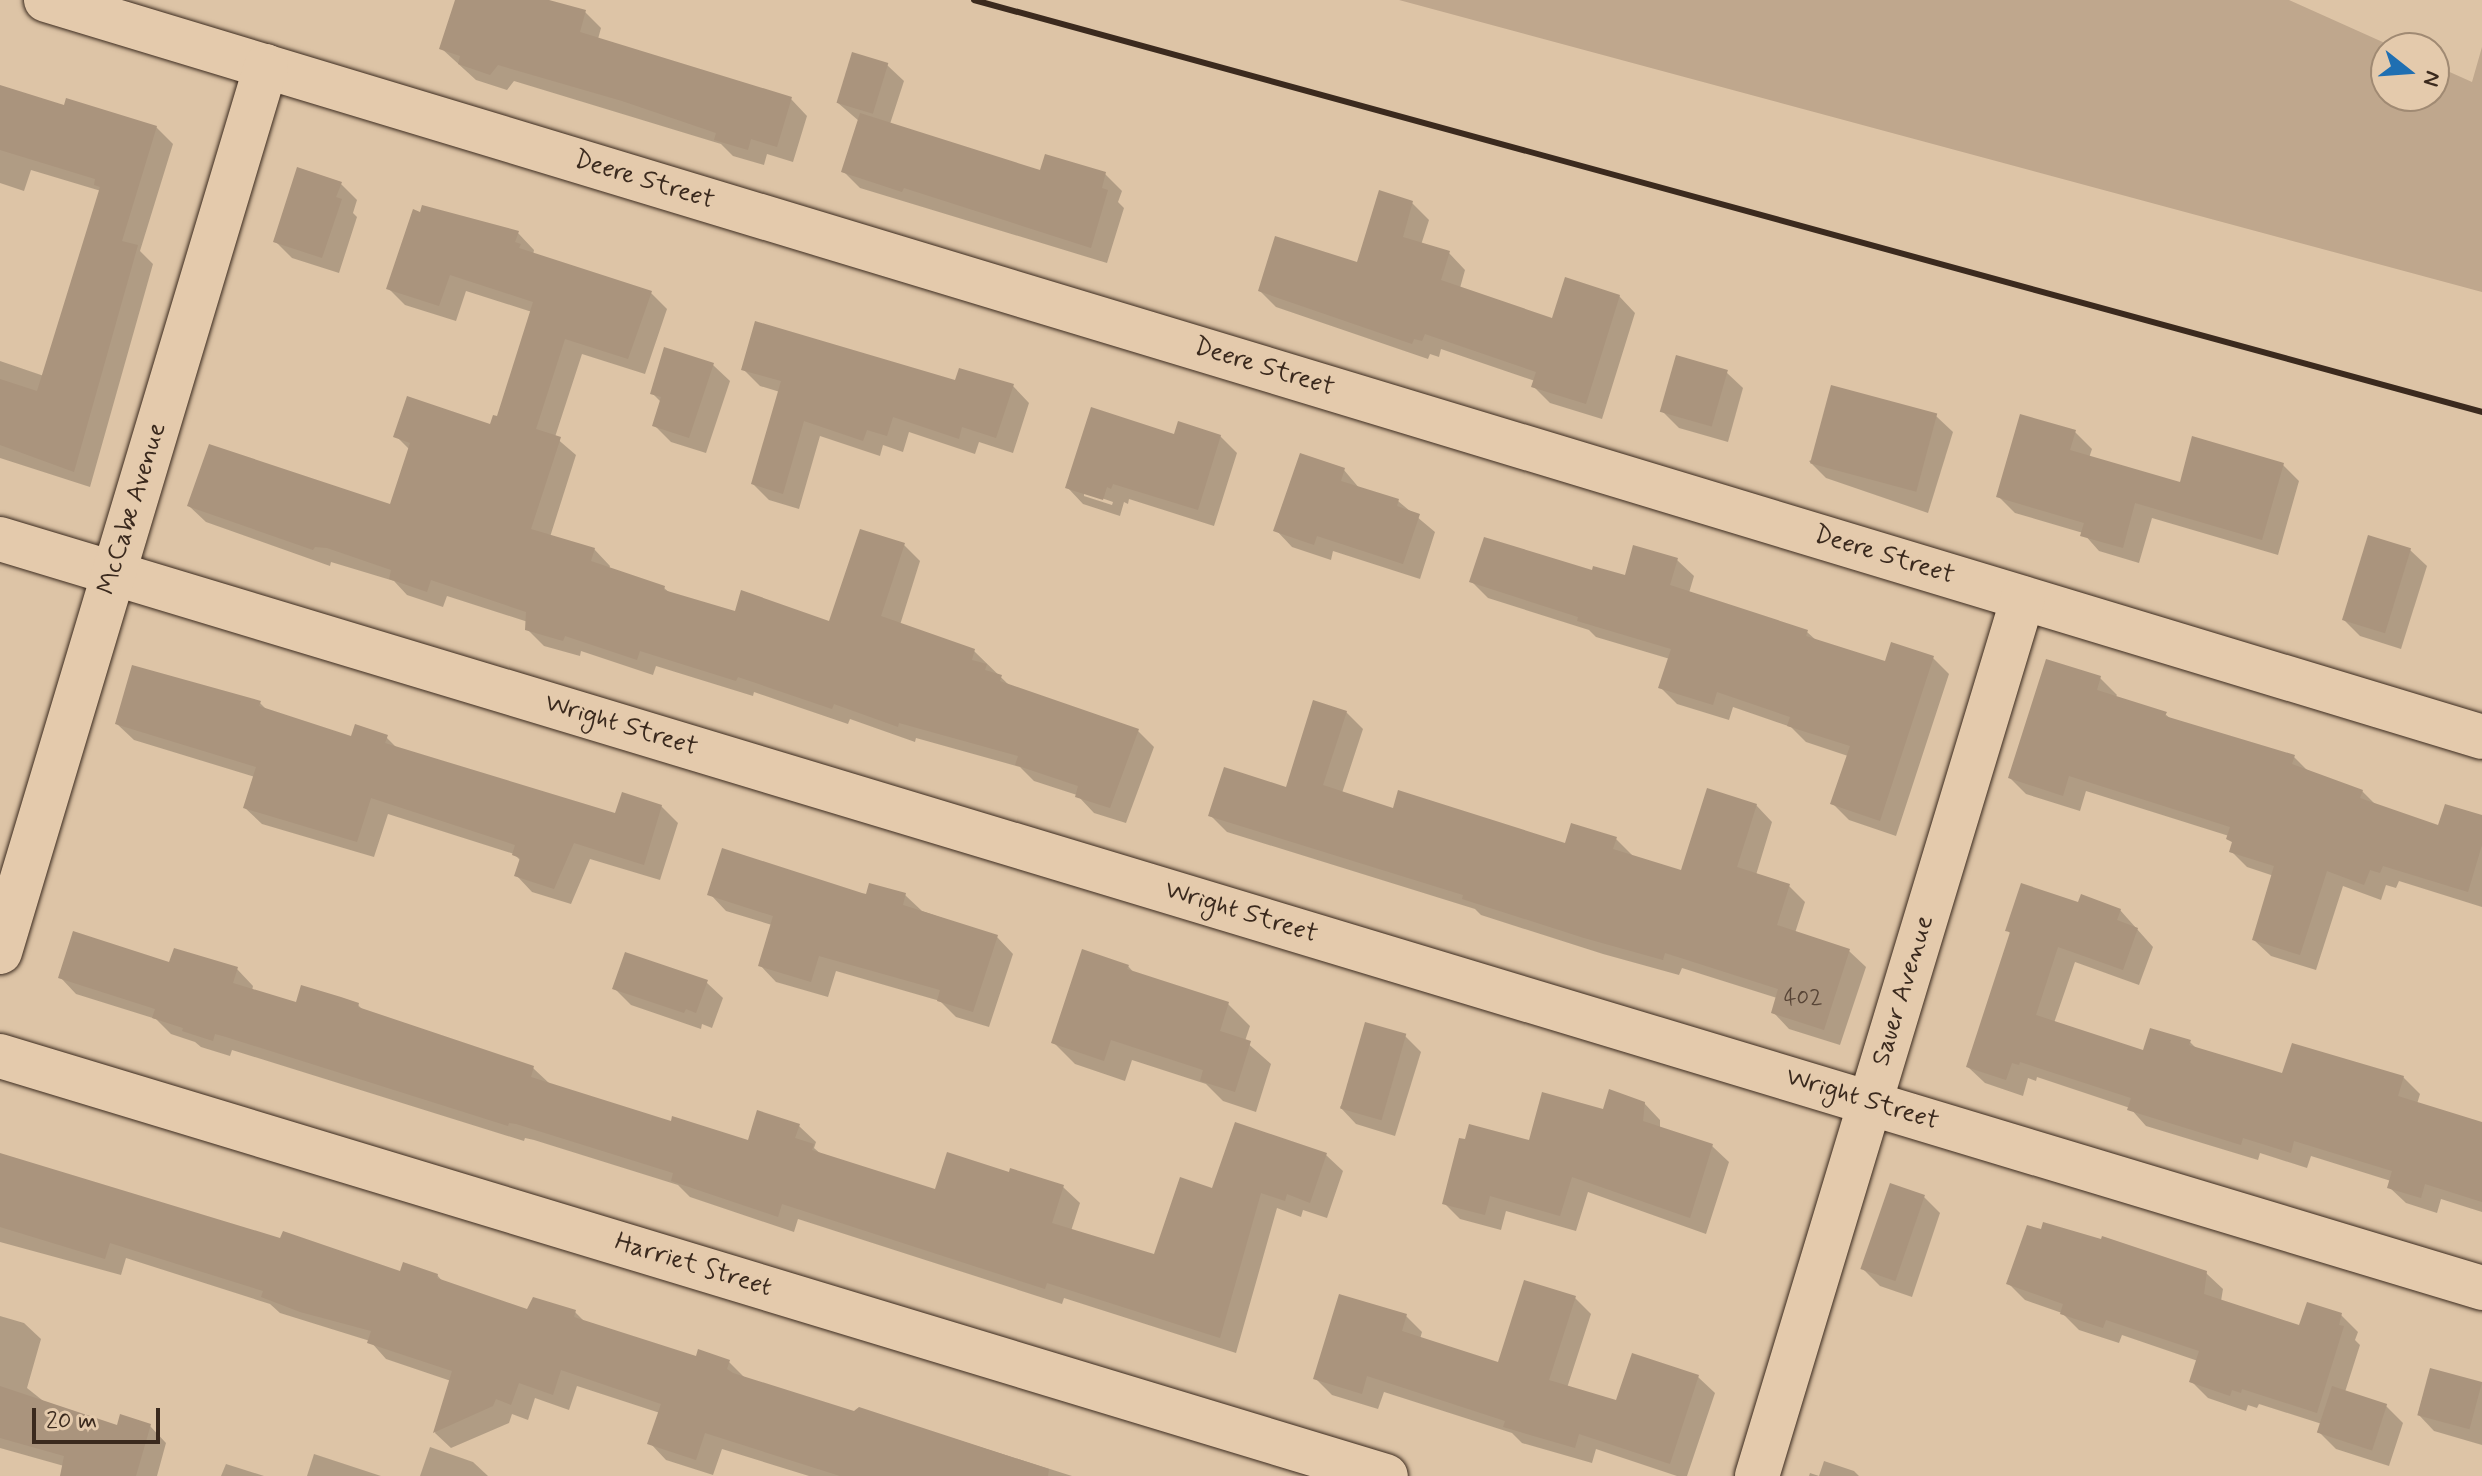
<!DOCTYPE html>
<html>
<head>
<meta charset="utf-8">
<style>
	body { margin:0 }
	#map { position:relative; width:2482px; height:1476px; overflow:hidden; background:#ddc4a6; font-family:Mynerve,sans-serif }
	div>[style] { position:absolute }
	.green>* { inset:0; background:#bfa78d }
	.shadow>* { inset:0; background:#0003 }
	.building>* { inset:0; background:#aa947d; transform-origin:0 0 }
	.roads { filter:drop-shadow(0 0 2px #3b2a1e) drop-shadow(0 0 2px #3b2a1e) }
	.minor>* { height:44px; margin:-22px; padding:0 22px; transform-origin:22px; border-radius:22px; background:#e4caac }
	.rail>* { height:6px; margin:-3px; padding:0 3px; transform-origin:3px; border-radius:3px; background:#3b2a1e }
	span { translate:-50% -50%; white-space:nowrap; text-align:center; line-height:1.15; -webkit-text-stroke:6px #e4caac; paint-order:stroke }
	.number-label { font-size:22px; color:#574436 }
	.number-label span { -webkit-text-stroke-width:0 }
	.street-label { font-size:26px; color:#3b2a1e }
	.north { position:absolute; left:2370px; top:32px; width:80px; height:80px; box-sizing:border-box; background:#e4caac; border:2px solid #a08a73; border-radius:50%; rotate:107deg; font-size:22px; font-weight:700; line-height:32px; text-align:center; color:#3b2a1e }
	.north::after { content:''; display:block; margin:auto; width:28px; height:36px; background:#1f6fb2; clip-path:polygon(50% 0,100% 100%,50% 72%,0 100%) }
	.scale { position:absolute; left:32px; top:1408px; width:128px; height:36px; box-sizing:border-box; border:4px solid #3b2a1e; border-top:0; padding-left:10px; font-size:24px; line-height:28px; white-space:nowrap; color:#3b2a1e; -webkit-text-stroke:6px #e4caac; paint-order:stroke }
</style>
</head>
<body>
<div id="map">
	<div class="green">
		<div style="clip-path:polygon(1399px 0,2289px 0,2396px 48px,2386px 48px,2386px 96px,2434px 96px,2434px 65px,2472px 82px,2482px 47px,2482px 292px)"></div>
	</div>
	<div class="shadow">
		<div style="clip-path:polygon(458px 0,541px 0,585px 12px,601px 28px,598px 39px,791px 99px,807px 116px,793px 162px,767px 154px,764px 165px,733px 156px,721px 144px,514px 81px,507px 90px,476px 80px,442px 49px)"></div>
		<div style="clip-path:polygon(887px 65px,904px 81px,890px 124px,1042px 172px,1105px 174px,1122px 191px,1118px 202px,1124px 208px,1107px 263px,860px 188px,843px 171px,859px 121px,838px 103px)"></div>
		<div style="clip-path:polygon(0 86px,65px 108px,156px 127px,173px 144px,140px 251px,153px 264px,90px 487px,0 458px,0 361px,44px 376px,101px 191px,31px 170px,24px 191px,0 183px)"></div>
		<div style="clip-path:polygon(341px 184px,357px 200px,353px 213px,357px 217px,339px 273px,292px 258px,275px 241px)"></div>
		<div style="clip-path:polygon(1412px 203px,1429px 220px,1421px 245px,1449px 253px,1465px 270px,1460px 288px,1553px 320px,1619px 296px,1635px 313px,1602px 419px,1550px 403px,1533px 386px,1535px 381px,1441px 349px,1439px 357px,1430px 354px,1428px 359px,1276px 307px,1260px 291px,1358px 264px)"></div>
		<div style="clip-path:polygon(518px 233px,534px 250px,533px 255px,651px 293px,667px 309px,645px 374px,582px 354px,555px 437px,576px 455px,550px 537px,594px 549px,610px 566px,609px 570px,664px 588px,670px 593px,736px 614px,830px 624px,904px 545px,920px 561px,900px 625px,974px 651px,1011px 687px,1138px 731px,1154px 747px,1126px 823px,1094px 813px,1077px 795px,1034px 781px,1020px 767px,916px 738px,915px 742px,850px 719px,848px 724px,754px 692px,753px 696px,656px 666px,653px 675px,581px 651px,580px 656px,544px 646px,527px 629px,528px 622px,447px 596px,443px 607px,407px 595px,394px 581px,331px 562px,330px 566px,206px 522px,189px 506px,391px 506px,410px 450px,396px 436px,491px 426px,498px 418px,532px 312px,466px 291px,456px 321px,405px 305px,388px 288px)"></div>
		<div style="clip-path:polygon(713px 365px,730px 381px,706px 453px,671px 442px,654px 425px,661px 402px,652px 393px)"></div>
		<div style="clip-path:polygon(743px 369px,1013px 386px,1029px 403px,1013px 453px,979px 442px,975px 454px,909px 432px,903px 452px,883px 445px,880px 456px,820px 436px,799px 509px,769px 500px,753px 484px,780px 392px,760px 386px)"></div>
		<div style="clip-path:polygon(1726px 372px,1743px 388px,1728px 442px,1679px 428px,1662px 411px)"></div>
		<div style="clip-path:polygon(1936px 416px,1953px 432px,1928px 513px,1826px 478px,1809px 461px)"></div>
		<div style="clip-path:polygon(2075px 432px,2092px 449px,2089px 458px,2181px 485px,2283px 465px,2299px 481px,2278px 555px,2152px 518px,2139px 563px,2099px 551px,2083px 533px,2015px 513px,1998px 496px)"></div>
		<div style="clip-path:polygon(evenodd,1220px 436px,1237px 453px,1214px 526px,1129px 499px,1128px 504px,1124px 502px,1120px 516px,1083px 504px,1067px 487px,1175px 437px,1220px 436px,1084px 492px,1113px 502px,1112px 505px,1084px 496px,1084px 492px)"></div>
		<div style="clip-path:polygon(1344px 470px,1360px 489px,1398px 501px,1435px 532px,1420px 579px,1333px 551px,1331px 560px,1292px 547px,1276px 530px)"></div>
		<div style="clip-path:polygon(2410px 550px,2427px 566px,2401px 649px,2360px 636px,2344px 620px)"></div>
		<div style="clip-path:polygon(1677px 560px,1694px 576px,1689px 593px,1807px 632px,1817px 641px,1886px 663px,1933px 658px,1949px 674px,1896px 836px,1849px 820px,1832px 803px,1848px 756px,1806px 742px,1791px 727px,1733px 707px,1729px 720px,1677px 704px,1661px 688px,1670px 659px,1596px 637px,1589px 630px,1488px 598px,1471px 581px,1593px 573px,1626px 577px)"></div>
		<div style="clip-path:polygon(2100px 678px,2117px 695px,2115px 698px,2165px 714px,2171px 719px,2293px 756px,2309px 772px,2362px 791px,2376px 805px,2440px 828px,2482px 818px,2482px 907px,2399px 881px,2396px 888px,2386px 885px,2381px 900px,2343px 886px,2316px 970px,2271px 956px,2254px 940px,2274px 876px,2247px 867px,2231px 851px,2233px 844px,2229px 836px,2086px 791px,2080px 811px,2026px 794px,2010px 778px)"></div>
		<div style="clip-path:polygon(260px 703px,269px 712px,352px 739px,386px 737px,398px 749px,616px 816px,661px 806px,678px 823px,660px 880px,590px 859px,571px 904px,532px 892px,516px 875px,521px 861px,514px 854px,388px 814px,374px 857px,262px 824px,245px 808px,255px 777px,134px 740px,117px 724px)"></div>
		<div style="clip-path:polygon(1346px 712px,1363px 729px,1342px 793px,1394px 811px,1566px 845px,1616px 839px,1633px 856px,1682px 872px,1756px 805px,1772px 822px,1756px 875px,1789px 886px,1805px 902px,1795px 933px,1849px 951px,1866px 967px,1840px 1045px,1789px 1029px,1773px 1012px,1777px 998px,1682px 968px,1679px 975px,1603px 954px,1481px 915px,1475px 909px,1227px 832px,1211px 816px,1287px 789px)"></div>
		<div style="clip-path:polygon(710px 894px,905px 895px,922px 911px,997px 937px,1013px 954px,989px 1027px,956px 1017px,940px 1001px,836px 971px,828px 997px,776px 982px,760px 965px,772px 925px,726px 911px)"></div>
		<div style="clip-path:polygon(2079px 905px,2120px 910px,2153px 947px,2139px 985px,2075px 962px,2054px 1023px,2144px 1053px,2190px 1042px,2197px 1049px,2283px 1076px,2403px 1077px,2420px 1094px,2417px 1104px,2482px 1124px,2482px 1212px,2441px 1199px,2437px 1213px,2406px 1203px,2389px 1187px,2391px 1181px,2311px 1156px,2307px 1168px,2260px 1153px,2258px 1160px,2146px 1126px,2130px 1108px,2037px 1077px,2036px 1081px,2028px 1078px,2023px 1096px,1985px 1083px,1968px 1067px,2011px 934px,2007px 930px)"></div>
		<div style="clip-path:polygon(171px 964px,237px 969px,253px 986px,252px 991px,297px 1004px,358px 1005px,365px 1012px,533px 1068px,550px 1084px,672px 1124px,750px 1142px,759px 1113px,799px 1126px,816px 1142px,814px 1148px,822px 1155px,937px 1192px,1010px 1175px,1063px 1187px,1080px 1203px,1071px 1231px,1155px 1257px,1214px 1190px,1326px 1155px,1343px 1171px,1327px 1218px,1303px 1210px,1301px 1217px,1277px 1208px,1236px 1353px,1064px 1298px,1062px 1304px,798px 1219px,794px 1232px,690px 1197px,678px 1185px,534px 1140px,525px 1138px,524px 1141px,232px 1050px,230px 1056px,201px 1047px,195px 1042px,171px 1034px,156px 1019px,76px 994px,60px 977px)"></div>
		<div style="clip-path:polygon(1128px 966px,1135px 974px,1228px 1004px,1250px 1026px,1245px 1041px,1271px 1064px,1256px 1112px,1223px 1101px,1206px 1084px,1132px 1060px,1125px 1081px,1075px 1064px,1054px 1043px)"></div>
		<div style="clip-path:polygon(706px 982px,723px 998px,712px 1028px,702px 1024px,701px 1029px,631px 1005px,614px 988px)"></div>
		<div style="clip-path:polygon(1405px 1036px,1421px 1052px,1395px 1136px,1356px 1124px,1340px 1107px)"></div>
		<div style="clip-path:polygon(1644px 1103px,1660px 1120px,1660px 1128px,1712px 1146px,1729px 1162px,1706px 1234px,1588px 1192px,1576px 1231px,1506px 1211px,1501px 1230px,1460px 1219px,1444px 1203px,1530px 1142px,1604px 1111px)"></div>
		<div style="clip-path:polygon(0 1155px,282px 1241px,401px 1273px,437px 1275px,444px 1283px,528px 1311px,575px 1312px,585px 1322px,697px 1359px,729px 1362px,746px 1379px,854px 1413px,860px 1409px,1072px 1476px,809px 1476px,722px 1449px,713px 1475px,666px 1460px,650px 1443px,660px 1413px,577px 1386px,569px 1410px,535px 1398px,528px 1420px,512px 1414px,509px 1423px,451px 1448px,435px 1433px,451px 1381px,386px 1359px,370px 1341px,280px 1313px,270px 1304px,126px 1258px,121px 1275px,0 1242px)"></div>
		<div style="clip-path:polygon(1924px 1197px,1940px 1213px,1912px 1297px,1880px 1286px,1864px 1270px)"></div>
		<div style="clip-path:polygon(2206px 1273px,2223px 1289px,2221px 1301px,2301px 1328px,2341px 1315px,2358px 1332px,2355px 1340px,2360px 1345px,2345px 1392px,2386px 1406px,2403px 1423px,2389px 1466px,2336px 1449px,2319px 1432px,2322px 1424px,2259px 1404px,2257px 1408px,2248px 1405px,2246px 1411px,2208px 1398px,2191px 1381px,2198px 1361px,2122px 1335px,2119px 1343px,2079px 1330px,2062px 1313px,2025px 1300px,2009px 1284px)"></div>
		<div style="clip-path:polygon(1575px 1298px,1591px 1314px,1567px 1388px,1617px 1402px,1698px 1377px,1715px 1393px,1687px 1476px,1677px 1476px,1596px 1449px,1592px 1463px,1522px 1443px,1512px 1433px,1384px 1392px,1378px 1409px,1332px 1395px,1315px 1378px,1406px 1316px,1422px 1332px,1420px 1339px,1499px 1365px)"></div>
		<div style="clip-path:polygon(0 1316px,24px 1323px,41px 1339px,27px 1388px,47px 1404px,118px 1428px,150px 1426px,166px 1443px,157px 1476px,62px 1476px,64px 1466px,0 1448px)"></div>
		<div style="clip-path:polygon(2431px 1370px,2482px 1383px,2482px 1445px,2434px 1431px,2418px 1414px)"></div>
		<div style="clip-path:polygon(430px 1447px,473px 1462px,488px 1476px,420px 1476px)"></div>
		<div style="clip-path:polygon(314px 1454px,381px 1476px,307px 1476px)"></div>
		<div style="clip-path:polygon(1824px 1461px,1854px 1471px,1859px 1476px,1809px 1476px,1810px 1473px,1819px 1476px)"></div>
		<div style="clip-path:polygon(226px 1464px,264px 1476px,221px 1476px)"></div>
	</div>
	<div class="building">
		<div style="clip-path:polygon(455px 0,549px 0,586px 10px,580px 32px,792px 97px,777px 147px,751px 139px,748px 150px,714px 140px,716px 133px,622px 101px,498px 65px,490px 75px,458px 64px,460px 56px,439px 49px)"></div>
		<div style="left:852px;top:52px;width:38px;height:53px;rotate:17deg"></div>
		<div style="clip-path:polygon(0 85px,64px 105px,66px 98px,157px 126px,122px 241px,138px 245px,74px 472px,0 445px,0 379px,37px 391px,100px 187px,94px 185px,95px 179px,0 150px)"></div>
		<div style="clip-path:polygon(860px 113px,1040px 170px,1045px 154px,1106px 172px,1102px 188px,1108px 190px,1091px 248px,904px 188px,902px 192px,841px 172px)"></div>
		<div style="clip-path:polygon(297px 167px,342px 182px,336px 197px,342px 199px,322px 258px,273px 242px)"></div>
		<div style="clip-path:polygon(1379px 190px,1413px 201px,1403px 237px,1450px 251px,1441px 280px,1552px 318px,1565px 277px,1620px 295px,1586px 404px,1531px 387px,1536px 372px,1425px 334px,1422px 341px,1414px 339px,1412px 344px,1258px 291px,1275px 236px,1357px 262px)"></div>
		<div style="clip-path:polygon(422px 205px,519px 231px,515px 242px,521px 244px,519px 248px,652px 291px,628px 359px,565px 339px,536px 429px,561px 437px,531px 529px,595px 548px,591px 561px,665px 586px,664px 590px,735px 611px,741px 590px,829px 621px,860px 529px,905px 543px,881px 616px,975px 649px,972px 660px,987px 664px,985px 670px,1002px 675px,1000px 681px,1139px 729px,1110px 808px,1075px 797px,1078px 786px,1015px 765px,1018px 756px,899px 723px,898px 727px,834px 704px,832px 709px,738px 677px,736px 681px,640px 651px,637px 660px,565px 636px,563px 641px,525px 630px,526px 612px,431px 580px,427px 592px,389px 579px,391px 570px,327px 548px,315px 547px,313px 550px,187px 506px,209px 444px,390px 504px,410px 443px,393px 437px,407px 396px,490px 424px,493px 415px,497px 416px,533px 302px,450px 275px,439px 306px,386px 289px,413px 209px,420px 212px)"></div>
		<div style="clip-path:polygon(755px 321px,955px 380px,959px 368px,1014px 384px,996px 438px,962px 427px,959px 439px,893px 417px,887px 436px,867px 430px,863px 441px,804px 421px,783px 494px,751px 484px,781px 381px,741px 370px)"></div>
		<div style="clip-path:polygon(664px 347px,714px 363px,689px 438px,652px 426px,661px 397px,650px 394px)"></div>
		<div style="left:1676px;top:355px;width:54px;height:59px;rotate:16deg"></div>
		<div style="left:1831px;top:385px;width:110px;height:81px;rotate:15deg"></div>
		<div style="clip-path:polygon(1091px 407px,1174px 434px,1178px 421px,1221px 435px,1198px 510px,1113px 484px,1111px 489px,1107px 487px,1103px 500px,1065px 488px)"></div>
		<div style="clip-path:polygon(2020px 414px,2076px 430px,2070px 450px,2180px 482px,2192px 436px,2284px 463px,2262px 540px,2135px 503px,2123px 548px,2080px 536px,2084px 523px,1996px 497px)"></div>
		<div style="clip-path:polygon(1300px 453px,1345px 468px,1341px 481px,1399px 499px,1397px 506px,1420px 514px,1403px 564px,1317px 536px,1314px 545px,1273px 531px)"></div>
		<div style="left:2368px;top:535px;width:45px;height:89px;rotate:17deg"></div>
		<div style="clip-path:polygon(1484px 537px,1592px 570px,1593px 566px,1625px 575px,1633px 545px,1678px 558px,1670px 585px,1808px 630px,1806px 636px,1885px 661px,1891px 642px,1934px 656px,1880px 821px,1830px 804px,1850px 746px,1787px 726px,1790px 717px,1717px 692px,1713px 705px,1658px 688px,1671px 649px,1577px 621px,1578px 617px,1469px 582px)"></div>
		<div style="clip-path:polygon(2046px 659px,2101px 676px,2097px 690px,2167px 712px,2165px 716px,2295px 755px,2292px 764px,2363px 790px,2360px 798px,2438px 825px,2445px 804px,2482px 815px,2482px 845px,2468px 892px,2383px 866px,2380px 873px,2370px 870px,2364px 885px,2327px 871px,2300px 955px,2252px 940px,2274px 866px,2229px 852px,2232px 842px,2226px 839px,2230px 827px,2069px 776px,2063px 796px,2008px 778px)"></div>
		<div style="clip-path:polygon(132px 665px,261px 701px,259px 706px,351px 736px,355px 724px,388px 735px,385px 743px,615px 813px,622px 792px,662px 805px,644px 865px,574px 843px,554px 889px,514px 876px,520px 858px,512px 855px,515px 845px,371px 798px,357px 842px,243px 808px,256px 767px,115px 724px)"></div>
		<div style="clip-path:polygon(1313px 700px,1347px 711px,1323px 785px,1393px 808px,1398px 790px,1565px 843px,1571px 823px,1617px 837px,1613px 849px,1681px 870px,1707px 788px,1757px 804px,1737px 867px,1790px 884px,1777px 925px,1850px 949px,1824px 1030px,1771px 1013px,1778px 989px,1665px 953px,1663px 960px,1584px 938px,1462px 899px,1463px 895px,1208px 816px,1224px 767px,1286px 787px)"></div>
		<div style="clip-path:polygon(722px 848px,862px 893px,866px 894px,869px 883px,906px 893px,903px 905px,998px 935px,973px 1012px,937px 1001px,940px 990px,819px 956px,811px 982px,758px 966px,773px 916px,707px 895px)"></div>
		<div style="clip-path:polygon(2021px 883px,2078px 902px,2081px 894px,2121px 909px,2117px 920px,2138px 928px,2123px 970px,2058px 947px,2036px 1015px,2143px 1050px,2150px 1028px,2191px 1040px,2189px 1045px,2282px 1073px,2292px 1043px,2404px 1076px,2398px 1096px,2482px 1122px,2482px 1202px,2425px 1184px,2421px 1198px,2387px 1188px,2392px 1171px,2294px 1141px,2291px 1153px,2243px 1138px,2241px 1145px,2127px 1110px,2131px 1098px,2020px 1062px,2019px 1065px,2012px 1063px,2006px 1080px,1966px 1067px,2010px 932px,2005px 931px)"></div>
		<div style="clip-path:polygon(73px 931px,169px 962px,174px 948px,238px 967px,233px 983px,296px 1002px,301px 985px,341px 997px,359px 1003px,358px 1007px,534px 1066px,531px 1077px,671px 1121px,672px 1116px,748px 1140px,757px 1110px,800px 1124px,795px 1138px,814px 1144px,812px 1150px,935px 1189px,947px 1152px,1009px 1172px,1010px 1168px,1064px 1185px,1052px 1223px,1154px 1254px,1180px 1177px,1212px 1188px,1235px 1122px,1327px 1153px,1310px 1203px,1287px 1194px,1285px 1201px,1261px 1193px,1220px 1338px,1047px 1283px,1045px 1289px,782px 1204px,778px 1217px,671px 1181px,673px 1173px,516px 1124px,509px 1123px,508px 1126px,226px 1037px,215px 1034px,213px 1041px,182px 1031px,183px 1028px,152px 1018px,155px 1009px,58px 978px)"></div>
		<div style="clip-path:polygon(1082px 949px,1129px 965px,1127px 969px,1229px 1002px,1220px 1031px,1251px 1041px,1235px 1092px,1200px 1081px,1203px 1070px,1111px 1040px,1104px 1061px,1051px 1043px)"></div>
		<div style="clip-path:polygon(625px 952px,708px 980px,696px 1013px,686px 1009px,684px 1013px,612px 989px)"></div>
		<div style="left:1365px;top:1022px;width:43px;height:90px;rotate:16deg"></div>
		<div style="clip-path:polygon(1609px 1089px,1645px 1102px,1643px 1121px,1713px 1144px,1690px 1218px,1572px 1177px,1560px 1216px,1490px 1196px,1485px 1215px,1442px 1204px,1459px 1138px,1465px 1139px,1469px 1124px,1529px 1140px,1542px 1092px,1603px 1109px)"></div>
		<div style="clip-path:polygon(0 1153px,280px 1238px,283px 1231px,400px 1271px,403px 1262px,438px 1274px,437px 1278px,527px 1309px,533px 1297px,576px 1310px,574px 1317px,696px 1356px,698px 1349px,730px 1360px,727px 1369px,733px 1373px,854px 1411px,859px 1407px,1049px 1469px,1048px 1476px,840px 1476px,705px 1433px,696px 1460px,647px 1444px,661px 1404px,561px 1370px,553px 1395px,519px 1383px,511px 1405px,496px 1399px,493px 1406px,433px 1433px,452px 1371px,367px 1343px,371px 1331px,300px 1312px,261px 1297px,263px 1291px,110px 1243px,105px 1259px,0 1227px)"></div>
		<div style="left:1890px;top:1183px;width:37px;height:91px;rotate:19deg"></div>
		<div style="clip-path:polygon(2043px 1222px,2101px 1239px,2102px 1236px,2207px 1271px,2204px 1294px,2299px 1325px,2307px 1302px,2342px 1313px,2339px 1325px,2344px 1326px,2317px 1413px,2242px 1389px,2241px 1393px,2232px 1390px,2230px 1396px,2189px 1382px,2199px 1351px,2106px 1320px,2103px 1328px,2060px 1314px,2063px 1304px,2006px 1284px,2027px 1225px,2041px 1229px)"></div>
		<div style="clip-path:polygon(1524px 1280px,1576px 1296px,1549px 1380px,1616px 1400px,1632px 1353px,1699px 1375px,1670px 1464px,1579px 1434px,1575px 1448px,1503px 1427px,1505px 1421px,1367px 1376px,1362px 1394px,1313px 1379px,1339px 1294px,1407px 1314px,1402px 1331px,1498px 1362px)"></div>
		<div style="left:2430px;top:1368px;width:54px;height:49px;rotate:15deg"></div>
		<div style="clip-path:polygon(0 1386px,117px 1425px,120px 1414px,151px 1424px,136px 1476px,60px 1476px,64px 1456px,0 1438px)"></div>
		<div style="left:2332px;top:1386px;width:58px;height:49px;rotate:18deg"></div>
	</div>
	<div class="roads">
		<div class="minor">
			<div style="left:46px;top:0;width:2545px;rotate:16.83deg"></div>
			<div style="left:0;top:539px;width:2593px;rotate:16.79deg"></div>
			<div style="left:0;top:952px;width:925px;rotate:-73.29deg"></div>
			<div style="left:0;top:1056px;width:1448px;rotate:16.86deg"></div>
			<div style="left:1757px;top:1476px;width:917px;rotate:-73.15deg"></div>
		</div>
	</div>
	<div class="rail">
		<div style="left:974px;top:0;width:1563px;rotate:15.28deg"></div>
	</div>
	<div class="number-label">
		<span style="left:1803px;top:999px">402</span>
	</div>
	<div class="street-label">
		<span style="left:644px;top:181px;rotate:17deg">Deere Street</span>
		<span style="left:1264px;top:368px;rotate:17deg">Deere Street</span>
		<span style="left:133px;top:509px;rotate:-73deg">McCabe Avenue</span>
		<span style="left:1884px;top:556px;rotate:17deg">Deere Street</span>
		<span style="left:621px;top:726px;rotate:17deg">Wright Street</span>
		<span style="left:1241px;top:913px;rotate:17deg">Wright Street</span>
		<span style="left:1904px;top:991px;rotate:-73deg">Sauer Avenue</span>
		<span style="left:1862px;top:1100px;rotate:17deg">Wright Street</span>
		<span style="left:693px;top:1266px;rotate:17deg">Harriet Street</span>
	</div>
	<div class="north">N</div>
	<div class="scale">20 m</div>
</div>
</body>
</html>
